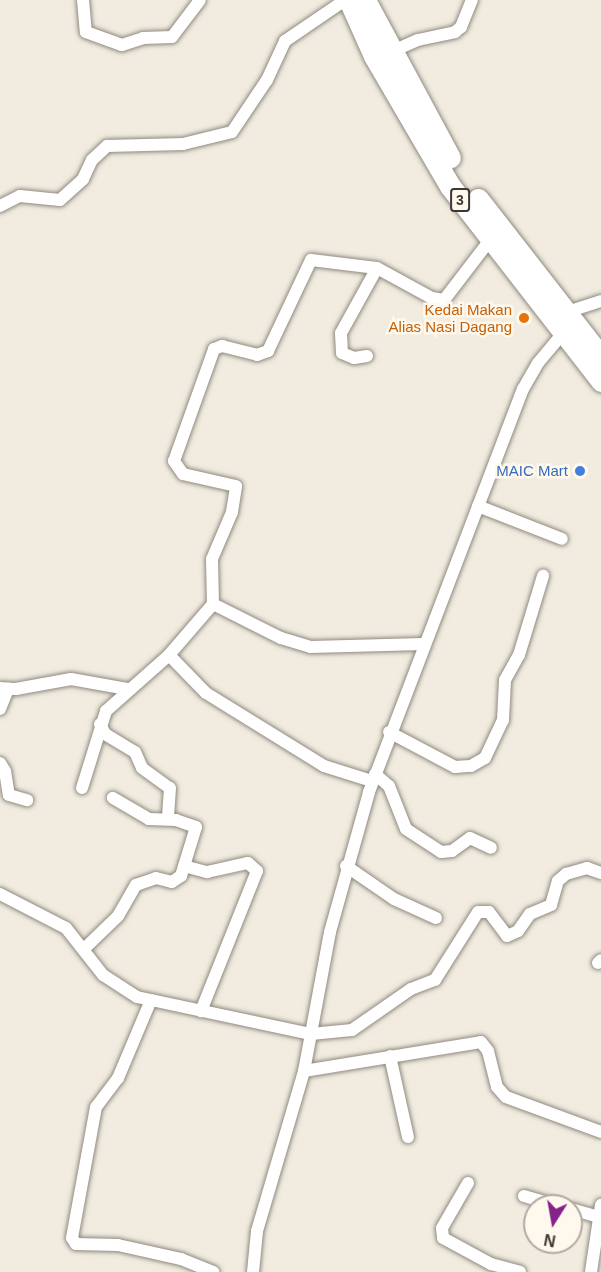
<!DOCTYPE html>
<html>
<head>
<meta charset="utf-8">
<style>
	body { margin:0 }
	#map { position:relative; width:601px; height:1272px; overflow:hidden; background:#f1ebe0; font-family:Arial,sans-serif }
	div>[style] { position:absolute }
	.roads { filter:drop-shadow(0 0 2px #8f8a7f) drop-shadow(0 0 2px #8f8a7f) }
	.minor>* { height:12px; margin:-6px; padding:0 6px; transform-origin:6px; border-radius:6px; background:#fff }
	.trunk>* { height:21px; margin:-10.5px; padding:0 10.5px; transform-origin:10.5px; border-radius:10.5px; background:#fff }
	.dots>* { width:16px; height:16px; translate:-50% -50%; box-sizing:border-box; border:3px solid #fff8ed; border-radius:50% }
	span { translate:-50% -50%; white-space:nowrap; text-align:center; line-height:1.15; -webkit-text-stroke:5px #fff8ed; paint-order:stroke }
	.shield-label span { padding:2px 4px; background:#fff8ed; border:2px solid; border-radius:4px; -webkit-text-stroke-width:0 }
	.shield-label { font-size:14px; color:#3b3834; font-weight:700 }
	.food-label { font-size:15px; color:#c56008 }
	.right { translate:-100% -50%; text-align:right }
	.shop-label { font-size:15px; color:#366cbe }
	.north { position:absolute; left:523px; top:1194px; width:60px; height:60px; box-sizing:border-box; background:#fff8ed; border:2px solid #b1aba3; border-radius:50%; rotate:191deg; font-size:16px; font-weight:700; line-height:24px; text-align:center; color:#3b3834 }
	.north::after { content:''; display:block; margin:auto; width:21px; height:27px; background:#85228b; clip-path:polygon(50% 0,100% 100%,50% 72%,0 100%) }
</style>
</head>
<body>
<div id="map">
	<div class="roads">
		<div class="minor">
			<div style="left:83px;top:0;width:32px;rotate:85deg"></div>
			<div style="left:86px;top:32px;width:38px;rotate:20deg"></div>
			<div style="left:122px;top:45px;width:22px;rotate:-18deg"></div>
			<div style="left:143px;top:38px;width:29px;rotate:-2deg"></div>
			<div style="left:172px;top:37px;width:46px;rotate:-52.9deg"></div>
			<div style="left:393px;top:51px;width:27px;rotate:-24deg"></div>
			<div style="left:418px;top:40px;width:38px;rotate:-12deg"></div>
			<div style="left:455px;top:32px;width:8px;rotate:-40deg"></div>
			<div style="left:461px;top:27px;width:29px;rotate:-68deg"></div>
			<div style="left:0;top:206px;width:22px;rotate:-27deg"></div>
			<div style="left:20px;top:196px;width:40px;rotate:5.7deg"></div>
			<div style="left:60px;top:200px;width:31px;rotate:-42deg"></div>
			<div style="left:83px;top:179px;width:21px;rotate:-65deg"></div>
			<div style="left:92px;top:160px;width:21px;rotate:-43deg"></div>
			<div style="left:107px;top:146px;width:76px;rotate:-1.5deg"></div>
			<div style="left:183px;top:144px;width:50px;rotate:-13.8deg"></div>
			<div style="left:232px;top:132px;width:63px;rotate:-56.1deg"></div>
			<div style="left:267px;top:80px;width:43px;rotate:-65.2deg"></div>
			<div style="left:285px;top:41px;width:73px;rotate:-34.3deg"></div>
			<div style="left:564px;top:313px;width:39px;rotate:-18deg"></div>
			<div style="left:367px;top:356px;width:13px;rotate:171deg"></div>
			<div style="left:354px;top:358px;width:13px;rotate:-157deg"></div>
			<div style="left:342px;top:353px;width:20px;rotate:-93deg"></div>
			<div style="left:341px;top:333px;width:74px;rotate:-61deg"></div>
			<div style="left:478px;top:506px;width:90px;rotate:21.4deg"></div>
			<div style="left:213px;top:604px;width:45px;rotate:-91.3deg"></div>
			<div style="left:212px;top:559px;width:51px;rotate:-66.9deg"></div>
			<div style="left:232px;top:512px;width:26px;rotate:-81deg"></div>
			<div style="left:236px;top:486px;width:54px;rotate:-167.2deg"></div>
			<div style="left:183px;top:474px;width:16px;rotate:-125deg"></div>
			<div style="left:174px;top:461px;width:119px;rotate:-70.3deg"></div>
			<div style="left:214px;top:349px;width:9px;rotate:-21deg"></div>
			<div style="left:222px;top:346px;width:36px;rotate:14deg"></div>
			<div style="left:257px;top:355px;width:12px;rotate:-20deg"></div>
			<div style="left:268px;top:351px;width:101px;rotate:-64.7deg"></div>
			<div style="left:311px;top:260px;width:66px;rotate:6.9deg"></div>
			<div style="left:377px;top:268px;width:63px;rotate:28.6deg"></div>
			<div style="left:432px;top:298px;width:12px;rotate:9deg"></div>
			<div style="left:444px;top:300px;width:76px;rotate:-52.5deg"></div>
			<div style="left:169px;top:655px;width:53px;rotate:45.8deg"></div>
			<div style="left:206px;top:693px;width:139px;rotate:31.7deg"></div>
			<div style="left:324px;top:766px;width:50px;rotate:17.4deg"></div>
			<div style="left:0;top:688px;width:16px;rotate:4deg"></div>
			<div style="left:16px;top:689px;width:56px;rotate:-10.3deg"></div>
			<div style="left:71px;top:679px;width:57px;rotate:10.1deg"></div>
			<div style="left:0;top:709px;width:22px;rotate:-68deg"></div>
			<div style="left:100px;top:724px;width:11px;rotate:63deg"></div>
			<div style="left:105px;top:734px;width:35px;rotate:31deg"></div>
			<div style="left:135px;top:752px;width:17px;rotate:66deg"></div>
			<div style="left:142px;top:768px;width:34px;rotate:36deg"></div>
			<div style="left:170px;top:788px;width:31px;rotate:94deg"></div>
			<div style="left:389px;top:732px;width:75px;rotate:27.9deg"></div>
			<div style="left:455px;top:767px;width:16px;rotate:-4deg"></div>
			<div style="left:471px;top:766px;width:16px;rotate:-30deg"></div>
			<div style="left:485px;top:758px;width:42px;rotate:-64.7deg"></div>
			<div style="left:503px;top:720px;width:40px;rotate:-87.1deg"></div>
			<div style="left:505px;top:680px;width:29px;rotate:-61deg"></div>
			<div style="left:519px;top:655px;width:83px;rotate:-73.1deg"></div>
			<div style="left:0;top:763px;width:9px;rotate:58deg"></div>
			<div style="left:5px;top:771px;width:24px;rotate:81deg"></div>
			<div style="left:9px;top:795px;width:19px;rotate:16deg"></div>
			<div style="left:375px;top:774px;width:18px;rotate:41deg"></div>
			<div style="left:389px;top:786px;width:46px;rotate:68.4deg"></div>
			<div style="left:406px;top:829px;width:42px;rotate:33.3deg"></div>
			<div style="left:441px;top:852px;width:11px;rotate:-5deg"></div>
			<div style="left:452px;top:851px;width:22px;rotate:-36deg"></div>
			<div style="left:470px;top:838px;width:23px;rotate:25deg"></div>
			<div style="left:82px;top:788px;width:81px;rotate:-72.7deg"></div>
			<div style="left:106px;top:711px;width:84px;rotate:-41.6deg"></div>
			<div style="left:169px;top:655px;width:67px;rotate:-49.2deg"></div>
			<div style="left:213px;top:604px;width:76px;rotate:26.6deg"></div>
			<div style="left:281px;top:638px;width:31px;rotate:17deg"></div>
			<div style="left:311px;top:647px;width:112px;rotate:-1.5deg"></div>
			<div style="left:184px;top:866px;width:24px;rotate:15deg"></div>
			<div style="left:207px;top:872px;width:42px;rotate:-12.4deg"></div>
			<div style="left:248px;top:863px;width:12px;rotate:42deg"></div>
			<div style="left:257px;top:871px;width:151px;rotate:111.8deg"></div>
			<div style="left:346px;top:866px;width:58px;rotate:34.5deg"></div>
			<div style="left:394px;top:899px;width:46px;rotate:24.3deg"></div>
			<div style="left:0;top:894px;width:74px;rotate:27.3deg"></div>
			<div style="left:66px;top:928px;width:60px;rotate:51.8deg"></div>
			<div style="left:103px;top:975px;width:40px;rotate:32.9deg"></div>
			<div style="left:137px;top:997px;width:178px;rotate:12deg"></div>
			<div style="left:311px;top:1034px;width:41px;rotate:-5.6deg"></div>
			<div style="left:352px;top:1030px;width:72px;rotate:-34.8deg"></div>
			<div style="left:411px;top:989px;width:26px;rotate:-21deg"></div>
			<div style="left:435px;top:980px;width:80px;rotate:-57.7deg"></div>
			<div style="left:478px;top:912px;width:11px"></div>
			<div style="left:489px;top:912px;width:30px;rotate:53deg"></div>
			<div style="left:507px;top:936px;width:12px;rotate:-24deg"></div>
			<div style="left:518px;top:931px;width:21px;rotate:-55deg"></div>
			<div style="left:530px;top:914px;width:23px;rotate:-23deg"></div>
			<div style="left:551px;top:905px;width:25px;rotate:-74deg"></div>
			<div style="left:558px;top:881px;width:11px;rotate:-41deg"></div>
			<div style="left:566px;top:874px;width:22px;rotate:-16deg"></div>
			<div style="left:587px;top:868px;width:15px;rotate:20deg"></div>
			<div style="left:85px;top:948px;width:46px;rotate:-44.1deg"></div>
			<div style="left:118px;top:916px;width:36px;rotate:-60deg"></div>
			<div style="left:136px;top:885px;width:21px;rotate:-19deg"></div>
			<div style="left:156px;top:878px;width:16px;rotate:14deg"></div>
			<div style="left:172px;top:882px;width:11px;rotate:-34deg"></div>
			<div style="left:181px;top:876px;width:51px;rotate:-73deg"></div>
			<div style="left:196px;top:827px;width:21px;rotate:-161deg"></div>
			<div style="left:176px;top:820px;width:27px;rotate:-178deg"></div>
			<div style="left:149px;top:819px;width:42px;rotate:-149.7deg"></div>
			<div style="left:598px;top:963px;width:4px;rotate:-45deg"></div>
			<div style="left:151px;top:1000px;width:85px;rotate:112.9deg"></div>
			<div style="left:118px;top:1078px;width:36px;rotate:127deg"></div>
			<div style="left:96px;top:1107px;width:133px;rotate:100.4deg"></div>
			<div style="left:72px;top:1238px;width:7px;rotate:56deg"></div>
			<div style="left:76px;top:1244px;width:42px;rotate:1.4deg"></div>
			<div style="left:118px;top:1245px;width:65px;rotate:12.5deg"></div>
			<div style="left:181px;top:1259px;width:35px;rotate:22deg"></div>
			<div style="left:390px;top:1056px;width:83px;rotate:77.5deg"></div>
			<div style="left:304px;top:1071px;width:179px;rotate:-9.3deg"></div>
			<div style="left:481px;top:1042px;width:11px;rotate:52deg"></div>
			<div style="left:488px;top:1051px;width:37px;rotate:76deg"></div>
			<div style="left:497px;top:1087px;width:13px;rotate:48deg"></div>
			<div style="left:506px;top:1097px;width:101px;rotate:20.2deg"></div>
			<div style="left:468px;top:1183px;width:52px;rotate:120deg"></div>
			<div style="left:442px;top:1228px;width:10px;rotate:84deg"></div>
			<div style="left:443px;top:1238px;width:55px;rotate:28.4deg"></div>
			<div style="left:491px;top:1264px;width:30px;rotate:15deg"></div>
			<div style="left:524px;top:1196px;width:36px;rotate:16deg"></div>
			<div style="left:571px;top:1209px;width:29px;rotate:16deg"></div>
			<div style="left:253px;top:1272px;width:41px;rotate:-84.4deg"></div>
			<div style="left:257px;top:1231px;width:167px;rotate:-73.6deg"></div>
			<div style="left:304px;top:1071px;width:141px;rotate:-79.4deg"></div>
			<div style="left:330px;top:932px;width:145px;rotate:-74.4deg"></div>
			<div style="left:369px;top:792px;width:431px;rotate:-69.1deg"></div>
			<div style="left:523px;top:389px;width:30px;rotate:-60deg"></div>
			<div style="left:538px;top:363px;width:38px;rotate:-50deg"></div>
			<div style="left:591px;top:1272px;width:68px;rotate:-81.5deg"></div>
		</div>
		<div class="trunk">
			<div style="left:349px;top:0;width:61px;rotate:65.9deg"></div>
			<div style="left:374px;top:56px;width:151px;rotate:59.7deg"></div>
			<div style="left:450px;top:186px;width:247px;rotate:52.2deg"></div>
			<div style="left:365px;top:0;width:179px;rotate:61.7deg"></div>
			<div style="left:478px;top:199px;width:200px;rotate:52.1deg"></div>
		</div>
	</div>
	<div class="dots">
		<div style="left:524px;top:318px;background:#e8710a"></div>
		<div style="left:580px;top:471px;background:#3f7fe0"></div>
	</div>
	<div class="shield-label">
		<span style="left:460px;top:200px">3</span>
	</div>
	<div class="food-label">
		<span class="right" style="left:512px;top:318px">Kedai Makan<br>Alias Nasi Dagang</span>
	</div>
	<div class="shop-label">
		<span class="right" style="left:568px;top:471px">MAIC Mart</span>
	</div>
	<div class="north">N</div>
</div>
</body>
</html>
